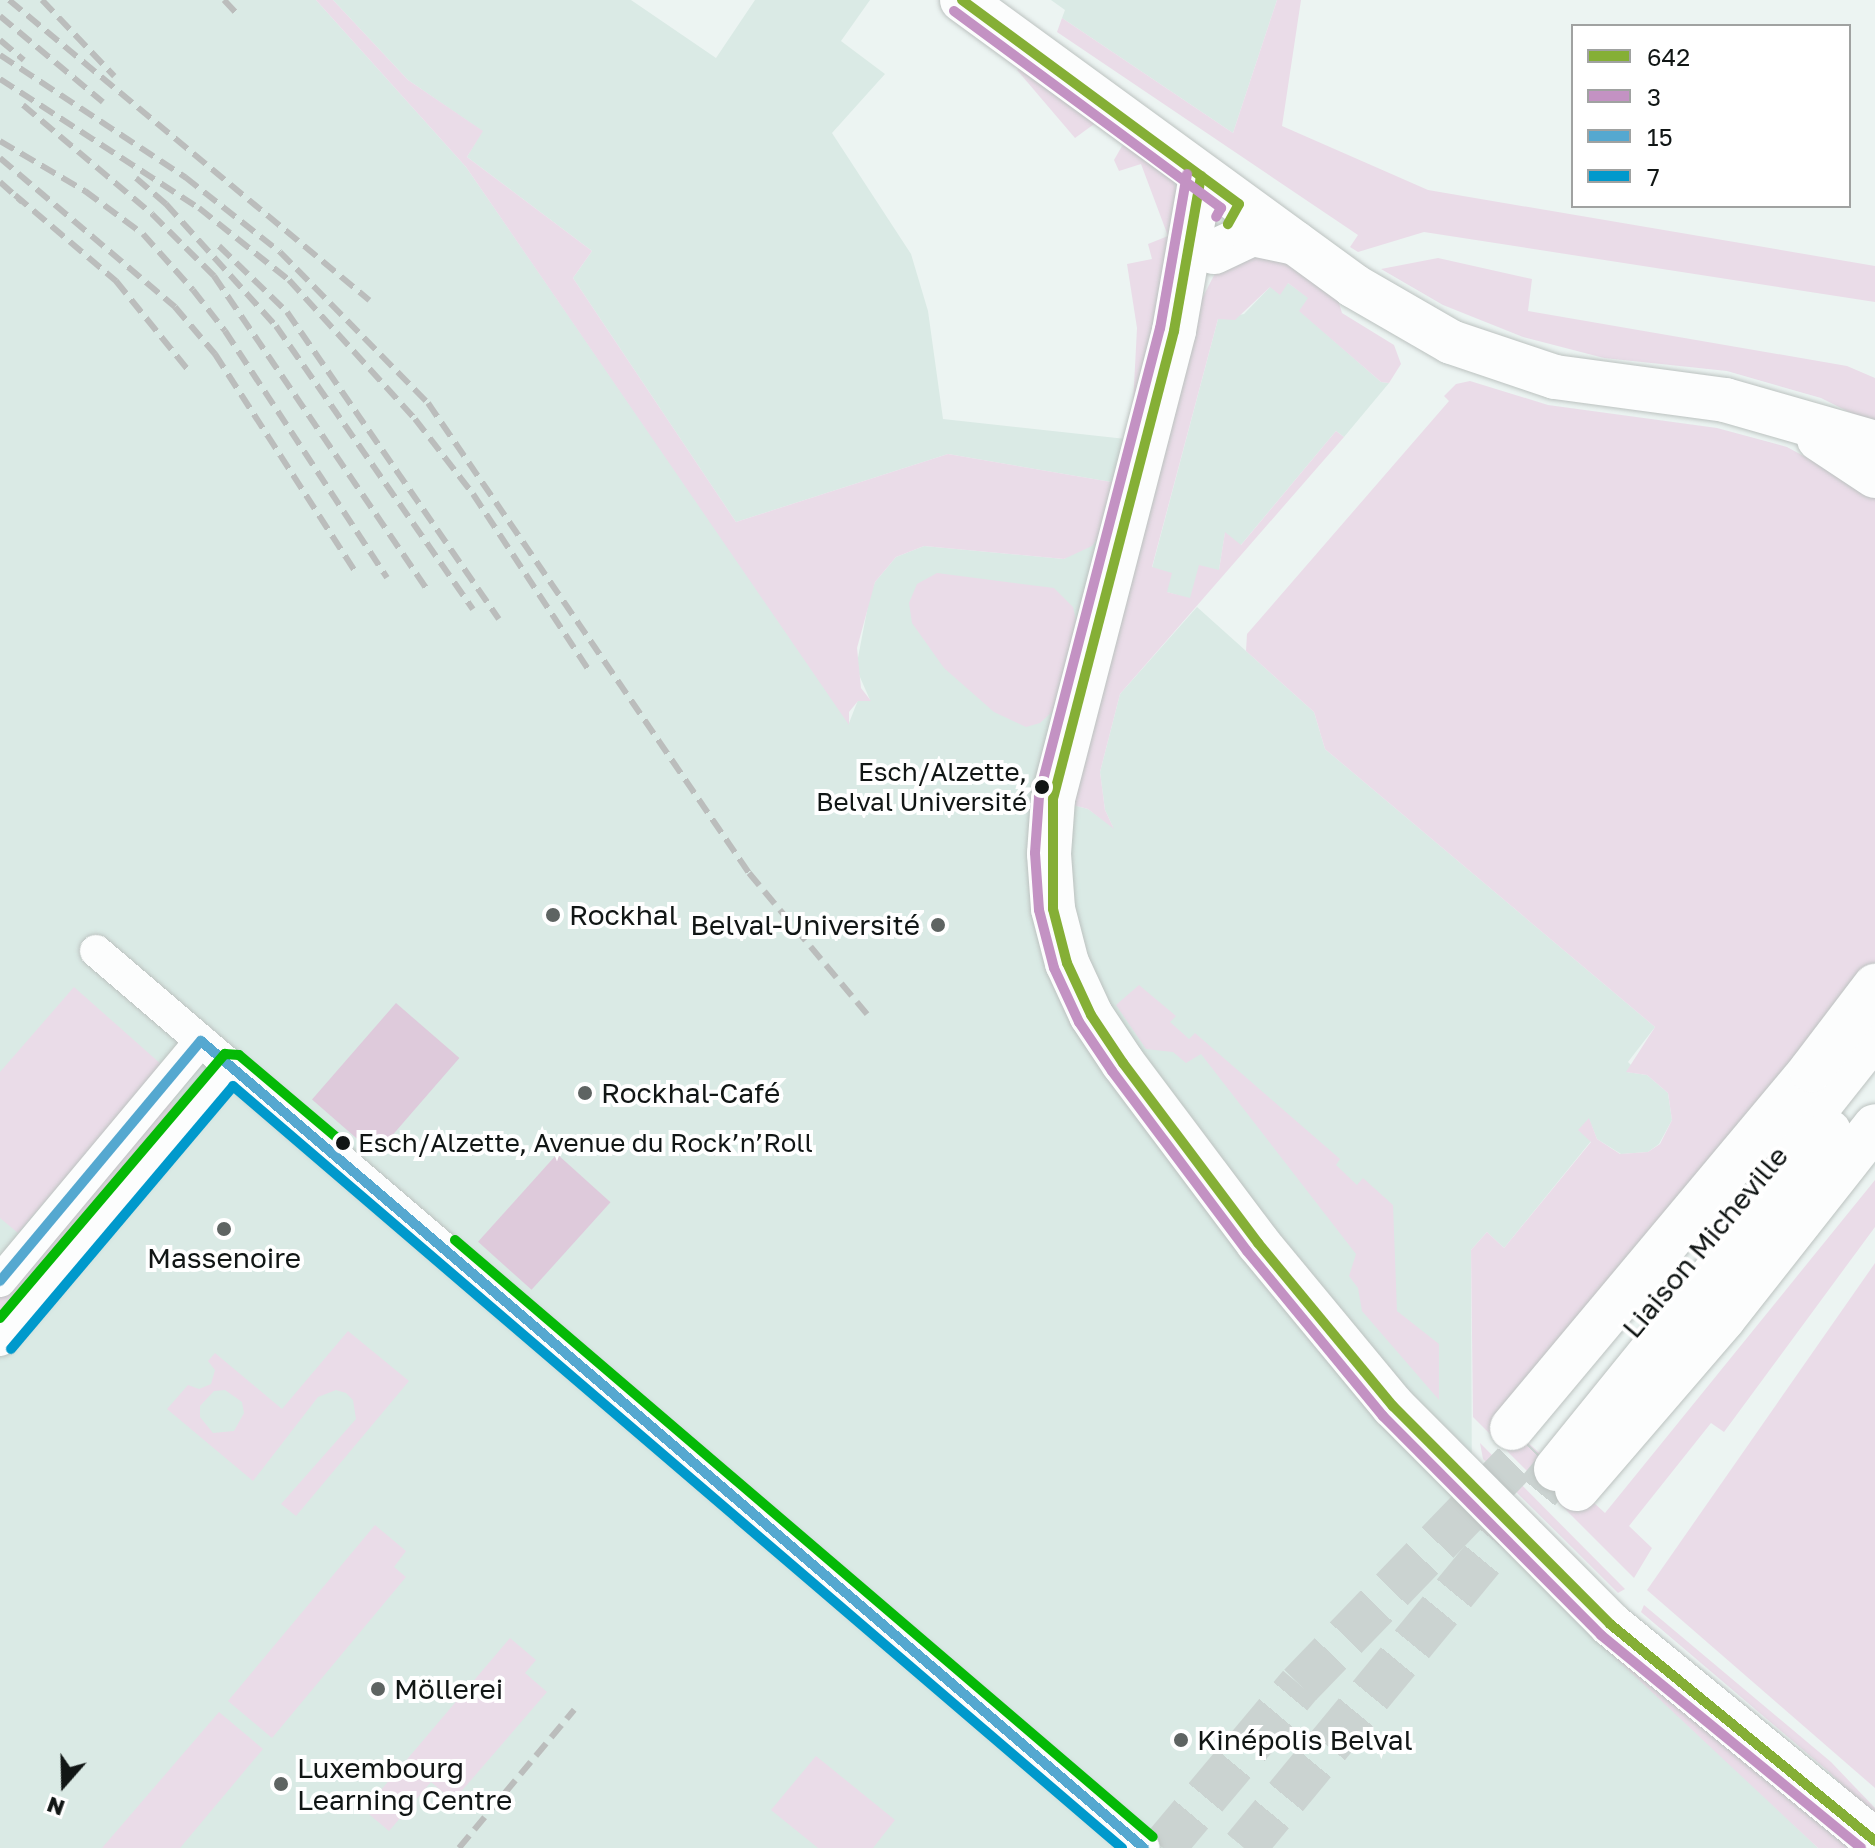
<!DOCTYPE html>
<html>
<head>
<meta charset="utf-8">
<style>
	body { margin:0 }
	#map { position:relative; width:1875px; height:1848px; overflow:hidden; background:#ecf4f2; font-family:"Golos Text",sans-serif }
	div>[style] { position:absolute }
	.built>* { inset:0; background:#daeae5 }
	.green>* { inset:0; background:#eadce8 }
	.forest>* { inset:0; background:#decadb; transform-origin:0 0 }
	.highway-tunnel>* { height:44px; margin-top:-22px; transform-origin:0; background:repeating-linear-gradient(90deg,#cbd3d1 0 44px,transparent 0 66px) }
	.roads { filter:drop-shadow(0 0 2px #bcc2c0) drop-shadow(0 0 2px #bcc2c0) }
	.street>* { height:32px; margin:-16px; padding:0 16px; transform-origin:16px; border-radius:16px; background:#fcfdfd }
	.secondary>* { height:44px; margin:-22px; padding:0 22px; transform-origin:22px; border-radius:22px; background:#fcfdfd }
	.highway>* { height:44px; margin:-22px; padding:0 22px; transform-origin:22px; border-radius:22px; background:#fcfdfd }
	.rail>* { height:6px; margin-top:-3px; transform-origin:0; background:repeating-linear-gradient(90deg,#bbbdbc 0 16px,transparent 0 24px) }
	.bus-1>* { height:10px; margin:-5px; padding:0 5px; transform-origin:5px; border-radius:5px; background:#85af36 }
	.bus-2>* { height:10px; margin:-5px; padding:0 5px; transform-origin:5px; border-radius:5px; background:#c392c3 }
	.bus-3>* { height:10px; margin:-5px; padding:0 5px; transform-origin:5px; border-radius:5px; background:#55a8d0 }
	.bus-4>* { height:10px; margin:-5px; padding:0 5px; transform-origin:5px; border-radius:5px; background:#09c }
	.bus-5>* { height:10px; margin:-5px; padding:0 5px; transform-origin:5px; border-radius:5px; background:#05b906 }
	.dots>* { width:22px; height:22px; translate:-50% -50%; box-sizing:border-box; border:4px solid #fff; border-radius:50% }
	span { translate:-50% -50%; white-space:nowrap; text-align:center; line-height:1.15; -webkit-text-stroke:8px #fff; paint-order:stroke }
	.bus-label { font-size:26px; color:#111615 }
	.right { translate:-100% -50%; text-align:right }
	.left { translate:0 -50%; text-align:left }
	.poi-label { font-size:28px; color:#111615 }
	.street-label { font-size:28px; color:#111615 }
	.legend { position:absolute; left:1571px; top:24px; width:280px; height:184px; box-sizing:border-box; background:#fff; border:2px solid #a0a2a1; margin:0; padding:10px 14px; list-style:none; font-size:24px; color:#111615 }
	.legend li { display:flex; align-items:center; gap:16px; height:40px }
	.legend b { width:40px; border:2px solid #a0a2a1 }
	.north { position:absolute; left:24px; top:1744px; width:80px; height:80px; -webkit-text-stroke:6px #fff; paint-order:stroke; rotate:200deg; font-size:22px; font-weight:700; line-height:32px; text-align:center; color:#111615 }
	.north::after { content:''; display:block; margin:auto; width:28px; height:36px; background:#111615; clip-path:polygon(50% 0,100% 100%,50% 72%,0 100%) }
</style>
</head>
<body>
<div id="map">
	<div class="built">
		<div style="clip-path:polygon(0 0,316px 0,466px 167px,849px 723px,858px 700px,870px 700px,856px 668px,870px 595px,875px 582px,896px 557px,924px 546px,1064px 559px,1102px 533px,1065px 803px,1088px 809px,1113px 827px,1105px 810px,1100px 772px,1120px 694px,1197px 607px,1314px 712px,1325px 749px,1655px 1027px,1628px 1062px,1632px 1066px,1627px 1072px,1647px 1075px,1668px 1093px,1672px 1120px,1659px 1144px,1648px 1152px,1621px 1154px,1597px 1139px,1589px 1119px,1591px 1141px,1504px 1248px,1487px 1232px,1471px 1250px,1472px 1516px,1818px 1848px,0 1848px)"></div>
		<div style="clip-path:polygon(333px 0,631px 0,716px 58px,755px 0,870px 0,841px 41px,885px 74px,832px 133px,911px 254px,928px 311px,943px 419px,1126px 439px,1117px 483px,948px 454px,736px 522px,573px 278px,592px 251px,467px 157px,482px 131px,408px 80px)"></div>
		<div style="clip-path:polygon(1051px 0,1277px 0,1233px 133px,1062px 18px,1065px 10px)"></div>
		<div style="clip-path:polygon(1288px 283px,1309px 298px,1300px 311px,1381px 382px,1389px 383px,1344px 437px,1336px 431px,1240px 546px,1225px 533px,1219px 570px,1190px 599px,1167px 592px,1152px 568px,1218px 319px,1244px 314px,1270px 287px)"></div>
	</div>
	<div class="green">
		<div style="clip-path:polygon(316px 0,333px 0,408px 80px,483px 131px,467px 157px,592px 251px,573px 278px,736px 522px,948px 454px,1117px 483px,1102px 533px,1092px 546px,1064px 559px,924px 546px,896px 557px,875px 582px,857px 648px,861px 688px,871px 701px,858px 701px,849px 712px,849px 725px,466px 167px)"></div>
		<div style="clip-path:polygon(1277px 0,1301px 0,1282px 126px,1428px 190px,1875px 266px,1875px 302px,1424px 232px,1358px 252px,1350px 247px,1358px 235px,1057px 32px,1062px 18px,1233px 133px)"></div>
		<div style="clip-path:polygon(1025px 63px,1101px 119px,1075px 138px,1017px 70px)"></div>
		<div style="clip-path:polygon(1133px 144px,1165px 167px,1177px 188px,1180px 225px,1133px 405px,1137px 328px,1127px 264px,1152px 259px,1148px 244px,1168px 236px,1141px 164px,1119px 171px,1114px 160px,1122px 146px)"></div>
		<div style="clip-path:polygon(1266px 248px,1335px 290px,1342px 313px,1394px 345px,1401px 364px,1389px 383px,1381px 382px,1299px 311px,1308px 298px,1288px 283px,1280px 295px,1270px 287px,1235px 320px,1218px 319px,1152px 567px,1172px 573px,1167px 592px,1190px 598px,1199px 565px,1219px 570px,1225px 532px,1241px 545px,1336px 431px,1344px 437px,1120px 694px,1100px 772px,1105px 810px,1114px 829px,1088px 809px,1065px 803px,1191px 320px,1224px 256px)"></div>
		<div style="clip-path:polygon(1438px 258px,1532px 279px,1528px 311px,1847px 366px,1875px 378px,1875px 425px,1821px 398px,1727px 371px,1604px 358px,1523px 337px,1443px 305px,1381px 269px)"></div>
		<div style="clip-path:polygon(1470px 381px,1548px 405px,1717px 428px,1787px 447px,1875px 495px,1875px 962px,1776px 1090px,1498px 1415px,1605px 1513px,1875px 1180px,1875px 1227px,1724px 1432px,1711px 1423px,1629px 1526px,1652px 1548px,1634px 1578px,1473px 1417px,1471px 1250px,1487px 1232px,1504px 1248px,1591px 1142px,1578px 1130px,1589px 1118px,1597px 1139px,1620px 1154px,1648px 1152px,1660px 1144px,1672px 1120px,1668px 1093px,1647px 1075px,1626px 1072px,1655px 1027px,1325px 749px,1314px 712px,1246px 651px,1247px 634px,1449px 401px,1444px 396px,1456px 384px)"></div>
		<div style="clip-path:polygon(937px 573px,1054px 588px,1073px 607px,1078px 628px,1053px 711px,1040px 723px,1026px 727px,994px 712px,944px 668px,912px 623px,909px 603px,917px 584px)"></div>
		<div style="clip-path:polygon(1139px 985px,1176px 1016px,1170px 1022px,1189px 1039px,1195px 1033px,1340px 1159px,1336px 1165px,1357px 1185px,1363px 1178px,1393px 1205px,1397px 1311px,1439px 1344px,1439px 1400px,1362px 1311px,1358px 1288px,1349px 1276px,1356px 1254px,1201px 1054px,1186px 1063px,1173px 1052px,1146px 1049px,1116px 1005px)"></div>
		<div style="clip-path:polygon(74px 987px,162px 1065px,18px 1233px,0 1218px,0 1072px)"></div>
		<div style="clip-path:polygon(165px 1097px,181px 1111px,0 1329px,0 1293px)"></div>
		<div style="clip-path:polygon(1875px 1263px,1875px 1788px,1647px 1590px)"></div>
		<div style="clip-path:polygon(evenodd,348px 1331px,409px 1381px,296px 1516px,281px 1504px,356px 1419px,353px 1400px,346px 1393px,336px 1390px,318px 1397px,253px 1481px,167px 1409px,188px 1385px,199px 1389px,211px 1384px,215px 1370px,208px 1361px,215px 1353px,282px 1409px,348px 1331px,225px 1390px,242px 1402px,244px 1413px,234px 1431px,213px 1433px,200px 1417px,200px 1406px,214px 1391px,225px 1390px)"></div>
		<div style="clip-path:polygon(1480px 1443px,1625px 1589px,1618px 1593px,1483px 1459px)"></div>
		<div style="clip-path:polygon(375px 1525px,406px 1551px,394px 1567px,406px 1577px,272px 1738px,228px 1701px)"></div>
		<div style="clip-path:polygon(1644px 1605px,1831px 1762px,1875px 1808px,1875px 1818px,1828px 1771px,1641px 1612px)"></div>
		<div style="clip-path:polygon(1589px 1633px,1857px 1848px,1818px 1848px)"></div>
		<div style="clip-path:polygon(510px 1638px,536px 1660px,525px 1673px,547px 1692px,453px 1801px,431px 1782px,389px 1831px,364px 1810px)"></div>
		<div style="clip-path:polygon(219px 1712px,263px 1749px,180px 1848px,102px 1848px)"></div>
		<div style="clip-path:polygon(816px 1756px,895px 1820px,873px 1848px,818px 1848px,771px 1810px)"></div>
	</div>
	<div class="forest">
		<div style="left:396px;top:1003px;width:84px;height:128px;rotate:41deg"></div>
		<div style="left:557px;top:1154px;width:72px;height:118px;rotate:42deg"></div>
	</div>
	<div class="highway-tunnel">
		<div style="left:1163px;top:1848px;width:213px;rotate:-50deg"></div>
		<div style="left:1300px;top:1685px;width:332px;rotate:-46deg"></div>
		<div style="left:1244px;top:1848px;width:491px;rotate:-50.5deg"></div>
	</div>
	<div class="roads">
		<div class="street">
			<div style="left:96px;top:951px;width:1379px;rotate:40.56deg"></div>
			<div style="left:0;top:1281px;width:313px;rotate:-50.1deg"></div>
			<div style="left:0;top:1340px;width:358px;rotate:-49.9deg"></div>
		</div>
		<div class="secondary">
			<div style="left:962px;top:0;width:485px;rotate:36.1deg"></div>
			<div style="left:1354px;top:286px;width:112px;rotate:30deg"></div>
			<div style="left:1451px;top:342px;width:110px;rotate:18.6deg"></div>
			<div style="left:1555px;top:377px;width:172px;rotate:7.7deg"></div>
			<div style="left:1725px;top:400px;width:156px;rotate:16deg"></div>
			<div style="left:1201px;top:176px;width:157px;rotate:99.9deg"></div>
			<div style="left:1174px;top:331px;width:483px;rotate:104.5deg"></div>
			<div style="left:1053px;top:799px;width:55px;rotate:94.2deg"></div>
			<div style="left:1049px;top:854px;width:55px;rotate:85.8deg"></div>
			<div style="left:1053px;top:909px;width:56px;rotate:75.5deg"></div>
			<div style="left:1067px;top:963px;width:57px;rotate:65.2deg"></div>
			<div style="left:1091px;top:1015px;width:58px;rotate:56.3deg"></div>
			<div style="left:1123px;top:1063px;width:225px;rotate:53.1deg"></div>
			<div style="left:1258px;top:1243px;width:212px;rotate:50.4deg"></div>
			<div style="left:1393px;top:1406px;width:308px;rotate:45.1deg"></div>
			<div style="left:1610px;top:1624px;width:343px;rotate:39.3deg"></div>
			<div style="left:1214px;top:252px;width:42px;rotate:-25.3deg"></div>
			<div style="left:1252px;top:234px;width:44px;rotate:11.8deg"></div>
			<div style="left:1819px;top:439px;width:67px;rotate:33.5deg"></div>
		</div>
		<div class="highway">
			<div style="left:1787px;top:1146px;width:142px;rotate:-51.6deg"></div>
			<div style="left:1512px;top:1428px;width:466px;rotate:-50.1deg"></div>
			<div style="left:1811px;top:1070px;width:106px;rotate:-52.7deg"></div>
			<div style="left:1556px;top:1469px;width:434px;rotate:-51deg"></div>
			<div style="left:1577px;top:1489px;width:225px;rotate:-49.3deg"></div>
			<div style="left:1724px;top:1318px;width:244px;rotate:-51.8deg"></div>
		</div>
	</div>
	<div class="rail">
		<div style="left:9px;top:0;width:469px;rotate:39.8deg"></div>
		<div style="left:42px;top:0;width:105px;rotate:46.5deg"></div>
		<div style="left:224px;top:0;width:18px;rotate:47deg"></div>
		<div style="left:0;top:16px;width:134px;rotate:39.9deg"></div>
		<div style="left:0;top:40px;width:31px;rotate:40deg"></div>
		<div style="left:0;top:55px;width:222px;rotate:33.4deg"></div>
		<div style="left:185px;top:177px;width:121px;rotate:38.3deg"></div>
		<div style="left:280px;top:252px;width:211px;rotate:45.6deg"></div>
		<div style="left:428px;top:403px;width:569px;rotate:55.67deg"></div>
		<div style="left:749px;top:873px;width:184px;rotate:50.1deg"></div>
		<div style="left:0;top:79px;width:237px;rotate:33deg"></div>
		<div style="left:199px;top:208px;width:115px;rotate:38.7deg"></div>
		<div style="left:289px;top:280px;width:188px;rotate:47.8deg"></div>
		<div style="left:415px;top:419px;width:95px;rotate:52.3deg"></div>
		<div style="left:473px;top:494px;width:209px;rotate:56.7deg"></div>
		<div style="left:23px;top:105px;width:169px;rotate:40.2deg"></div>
		<div style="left:152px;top:214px;width:88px;rotate:45deg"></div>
		<div style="left:214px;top:276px;width:379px;rotate:55.8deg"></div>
		<div style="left:0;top:141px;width:99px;rotate:30.5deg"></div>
		<div style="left:85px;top:191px;width:72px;rotate:36.6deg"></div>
		<div style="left:143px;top:234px;width:75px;rotate:48.2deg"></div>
		<div style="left:193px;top:290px;width:52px;rotate:52deg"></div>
		<div style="left:225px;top:331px;width:295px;rotate:56.7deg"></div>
		<div style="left:0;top:158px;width:230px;rotate:40.4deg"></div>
		<div style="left:175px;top:307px;width:62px;rotate:49.6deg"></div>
		<div style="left:215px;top:354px;width:258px;rotate:57.2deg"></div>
		<div style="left:136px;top:178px;width:40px;rotate:41deg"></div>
		<div style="left:166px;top:204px;width:164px;rotate:48deg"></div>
		<div style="left:276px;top:326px;width:345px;rotate:55.2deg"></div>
		<div style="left:0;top:182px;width:30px;rotate:42deg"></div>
		<div style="left:15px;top:195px;width:133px;rotate:40.4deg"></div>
		<div style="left:116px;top:281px;width:116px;rotate:51deg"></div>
		<div style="left:219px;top:246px;width:95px;rotate:44.1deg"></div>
		<div style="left:287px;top:312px;width:373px;rotate:55.4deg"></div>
		<div style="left:459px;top:1848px;width:180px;rotate:-50.2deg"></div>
	</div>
	<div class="bus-1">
		<div style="left:962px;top:0;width:344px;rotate:36.4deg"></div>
		<div style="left:1239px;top:204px;width:23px;rotate:119deg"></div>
		<div style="left:1201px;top:176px;width:157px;rotate:99.9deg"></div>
		<div style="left:1174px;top:331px;width:483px;rotate:104.5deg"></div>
		<div style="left:1053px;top:799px;width:110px;rotate:90deg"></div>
		<div style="left:1053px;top:909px;width:56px;rotate:75.5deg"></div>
		<div style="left:1067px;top:963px;width:57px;rotate:65.2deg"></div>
		<div style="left:1091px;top:1015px;width:58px;rotate:56.3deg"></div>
		<div style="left:1123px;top:1063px;width:225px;rotate:53.1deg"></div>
		<div style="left:1258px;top:1243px;width:212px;rotate:50.4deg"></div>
		<div style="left:1393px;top:1406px;width:308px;rotate:45.1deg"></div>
		<div style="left:1610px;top:1624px;width:343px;rotate:39.3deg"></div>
	</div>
	<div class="bus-2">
		<div style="left:954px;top:11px;width:332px;rotate:36.4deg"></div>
		<div style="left:1221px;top:208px;width:10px;rotate:119deg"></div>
		<div style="left:1187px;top:174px;width:156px;rotate:99.9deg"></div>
		<div style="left:1160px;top:328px;width:484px;rotate:104.5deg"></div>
		<div style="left:1039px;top:797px;width:56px;rotate:94.1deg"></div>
		<div style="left:1035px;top:853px;width:57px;rotate:86deg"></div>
		<div style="left:1039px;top:910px;width:60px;rotate:75.5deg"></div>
		<div style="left:1054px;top:968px;width:60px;rotate:65.2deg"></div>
		<div style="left:1079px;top:1022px;width:59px;rotate:56deg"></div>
		<div style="left:1112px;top:1071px;width:225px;rotate:53.1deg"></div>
		<div style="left:1247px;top:1251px;width:214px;rotate:50.5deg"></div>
		<div style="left:1383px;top:1416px;width:309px;rotate:45.1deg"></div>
		<div style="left:1601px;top:1635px;width:336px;rotate:39.3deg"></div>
	</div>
	<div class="bus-3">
		<div style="left:0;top:1281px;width:313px;rotate:-50.1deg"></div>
		<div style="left:201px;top:1041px;width:1241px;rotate:40.56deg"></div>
	</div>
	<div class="bus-4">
		<div style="left:11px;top:1349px;width:344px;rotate:-49.8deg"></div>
		<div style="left:233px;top:1086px;width:1171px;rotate:40.6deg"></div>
	</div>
	<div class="bus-5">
		<div style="left:455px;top:1240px;width:918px;rotate:40.54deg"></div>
		<div style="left:0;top:1318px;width:347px;rotate:-49.6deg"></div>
		<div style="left:225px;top:1054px;width:14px;rotate:4deg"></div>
		<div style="left:239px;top:1055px;width:136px;rotate:40.2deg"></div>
	</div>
	<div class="dots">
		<div style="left:1042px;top:787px;background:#111615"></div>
		<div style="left:553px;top:915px;background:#5e6462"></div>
		<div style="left:938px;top:925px;background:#5e6462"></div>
		<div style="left:585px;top:1093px;background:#5e6462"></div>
		<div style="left:343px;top:1143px;background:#111615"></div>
		<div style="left:224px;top:1229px;background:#5e6462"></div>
		<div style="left:378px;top:1689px;background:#5e6462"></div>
		<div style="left:1181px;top:1740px;background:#5e6462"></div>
		<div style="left:281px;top:1784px;background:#5e6462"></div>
	</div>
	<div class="bus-label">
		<span class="right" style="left:1027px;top:787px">Esch/Alzette,<br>Belval Université</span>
		<span class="left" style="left:358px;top:1143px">Esch/Alzette, Avenue du Rock’n’Roll</span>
	</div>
	<div class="poi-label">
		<span class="left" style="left:569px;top:915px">Rockhal</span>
		<span class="right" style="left:920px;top:925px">Belval-Université</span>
		<span class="left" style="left:601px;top:1093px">Rockhal-Café</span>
		<span style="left:224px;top:1258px">Massenoire</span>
		<span class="left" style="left:394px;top:1689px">Möllerei</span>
		<span class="left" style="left:1197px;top:1740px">Kinépolis Belval</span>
		<span class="left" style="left:297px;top:1784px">Luxembourg<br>Learning Centre</span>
	</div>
	<div class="street-label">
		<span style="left:1705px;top:1242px;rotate:-50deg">Liaison Micheville</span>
	</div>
	<ul class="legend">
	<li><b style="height:10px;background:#85af36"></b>642</li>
	<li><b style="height:10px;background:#c392c3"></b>3</li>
	<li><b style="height:10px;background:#55a8d0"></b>15</li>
	<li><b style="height:10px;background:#09c"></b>7</li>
	</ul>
	<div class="north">N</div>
</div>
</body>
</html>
